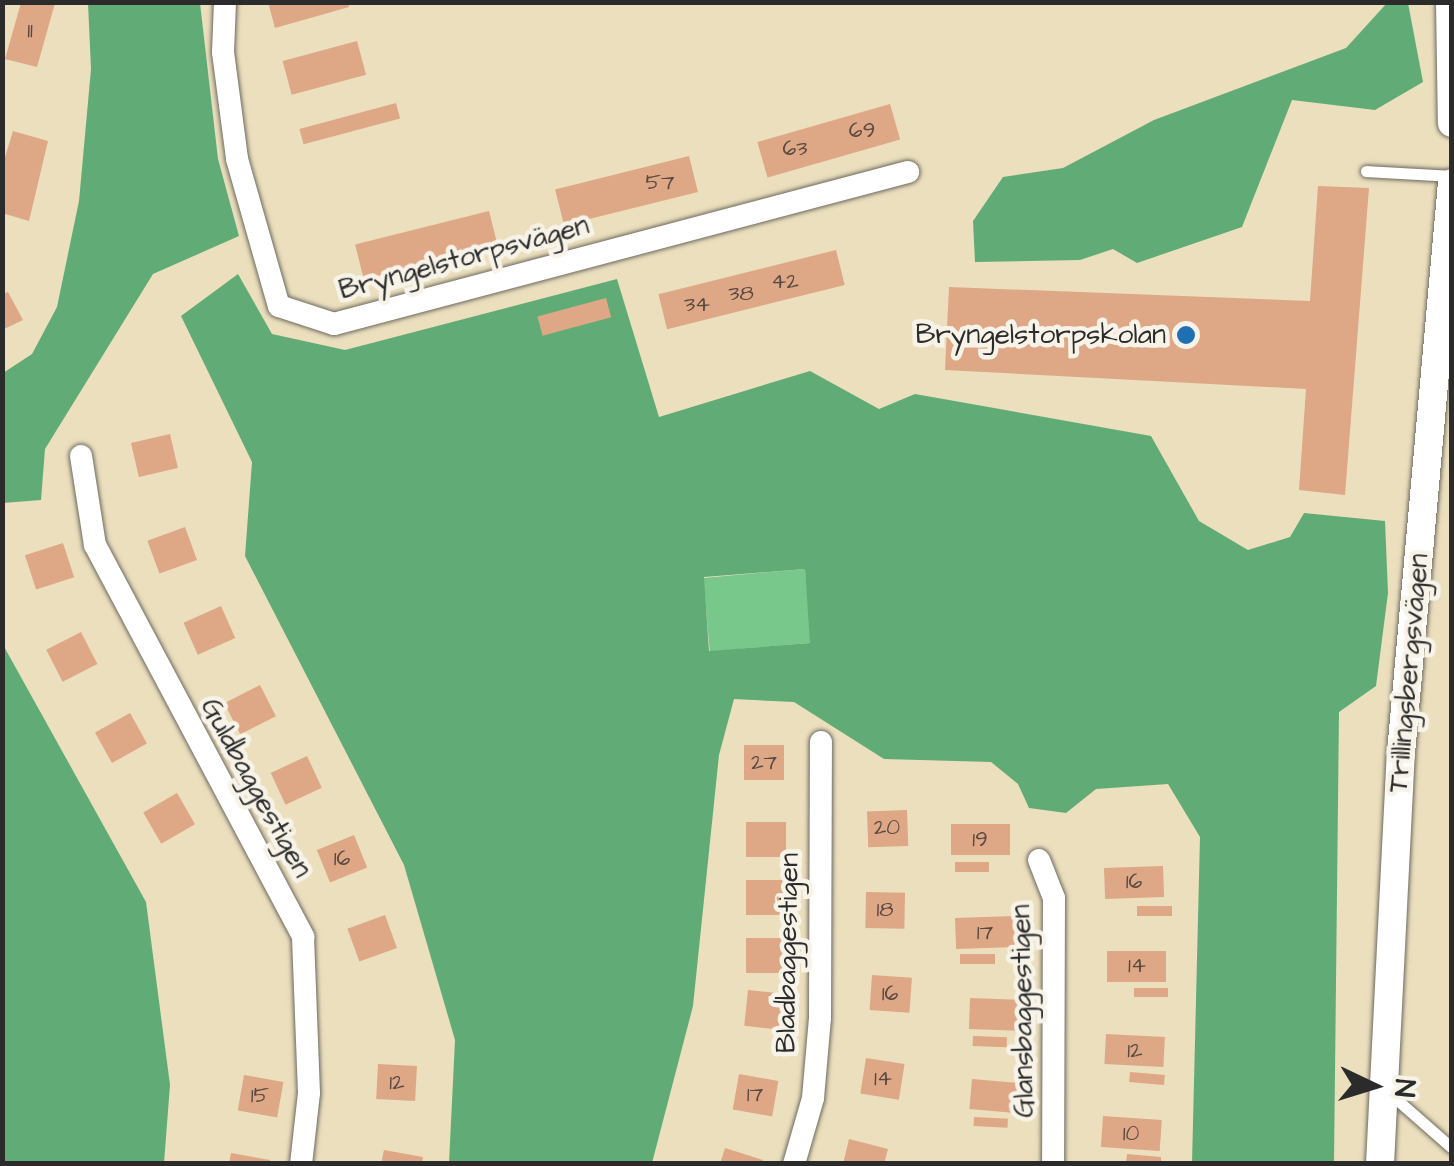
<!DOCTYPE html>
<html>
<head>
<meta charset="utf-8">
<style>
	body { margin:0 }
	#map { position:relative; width:1454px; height:1166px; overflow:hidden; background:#ebdfbe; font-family:"Architects Daughter",sans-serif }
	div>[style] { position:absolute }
	.green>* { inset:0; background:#77c88a; transform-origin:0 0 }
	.forest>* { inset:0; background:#61ac76 }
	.building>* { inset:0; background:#dea785; transform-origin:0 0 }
	.roads { filter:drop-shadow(0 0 2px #6e6a5e) drop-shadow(0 0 2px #6e6a5e) }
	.service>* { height:11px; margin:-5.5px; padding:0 5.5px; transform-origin:5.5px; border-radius:5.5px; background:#fff }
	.minor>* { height:22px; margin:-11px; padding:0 11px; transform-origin:11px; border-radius:11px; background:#fff }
	.tertiary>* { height:28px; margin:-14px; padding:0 14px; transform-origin:14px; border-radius:14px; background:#fff }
	.dots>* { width:28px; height:28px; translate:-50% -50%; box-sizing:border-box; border:5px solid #f7f3e8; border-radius:50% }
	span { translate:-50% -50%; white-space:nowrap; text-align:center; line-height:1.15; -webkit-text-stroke:9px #f7f3e8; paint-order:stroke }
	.number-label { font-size:22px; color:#584a42 }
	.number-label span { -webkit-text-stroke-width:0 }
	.street-label { font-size:28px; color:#2b2b2b }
	.poi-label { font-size:28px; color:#2b2b2b }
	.right { translate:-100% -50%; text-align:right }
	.frame { position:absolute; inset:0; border:5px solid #2b2b2b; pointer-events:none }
	.north { position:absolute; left:1324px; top:1036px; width:100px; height:100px; -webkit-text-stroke:8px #f7f3e8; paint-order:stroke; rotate:94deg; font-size:28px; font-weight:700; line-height:40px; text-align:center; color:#2b2b2b }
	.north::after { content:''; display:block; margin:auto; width:35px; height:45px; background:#2b2b2b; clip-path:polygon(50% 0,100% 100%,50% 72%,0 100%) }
</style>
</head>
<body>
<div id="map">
	<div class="green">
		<div style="left:805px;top:569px;width:74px;height:102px;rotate:85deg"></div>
	</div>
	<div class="forest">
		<div style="clip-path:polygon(88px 3px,200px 3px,218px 159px,239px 236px,153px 274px,45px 449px,41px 500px,3px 503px,3px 373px,32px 354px,57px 307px,79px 201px,91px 69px)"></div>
		<div style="clip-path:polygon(1387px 3px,1408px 3px,1423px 82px,1375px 110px,1292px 100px,1242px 227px,1137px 263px,1113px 249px,1080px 260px,975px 262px,973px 221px,1003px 177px,1063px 168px,1154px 120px,1346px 48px)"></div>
		<div style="clip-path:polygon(evenodd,238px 274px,272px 334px,345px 350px,617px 279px,659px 417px,810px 371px,879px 409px,915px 394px,1151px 436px,1199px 521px,1248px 550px,1290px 537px,1304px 513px,1385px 521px,1388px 593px,1376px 686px,1339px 712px,1334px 1163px,1192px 1163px,1200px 837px,1168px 784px,1096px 789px,1066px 813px,1029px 808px,1018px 784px,991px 762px,884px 759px,794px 702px,734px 699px,719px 755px,693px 1006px,652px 1163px,449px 1163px,455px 1040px,404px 865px,245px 556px,252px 462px,181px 316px,238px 274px,805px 569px,810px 643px,709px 651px,704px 577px,805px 569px)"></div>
		<div style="clip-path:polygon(2px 643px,146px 902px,170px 1085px,164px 1163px,3px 1163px)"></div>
	</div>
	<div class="building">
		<div style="clip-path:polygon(268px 2px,348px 2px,349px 7px,275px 28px)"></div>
		<div style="clip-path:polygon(21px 3px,55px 3px,37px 67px,5px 59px)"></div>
		<div style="left:357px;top:41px;width:35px;height:77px;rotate:75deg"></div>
		<div style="left:396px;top:103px;width:16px;height:100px;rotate:75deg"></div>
		<div style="left:890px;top:104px;width:37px;height:138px;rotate:74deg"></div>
		<div style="clip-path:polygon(13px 131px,48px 141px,29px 221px,2px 213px,2px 167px)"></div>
		<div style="left:689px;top:156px;width:37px;height:138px;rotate:76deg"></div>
		<div style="clip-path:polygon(1318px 186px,1369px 188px,1345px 495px,1299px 490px,1306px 389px,945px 370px,949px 287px,1310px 301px)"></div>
		<div style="left:489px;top:211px;width:36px;height:138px;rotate:76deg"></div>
		<div style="left:836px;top:250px;width:36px;height:183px;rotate:76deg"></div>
		<div style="clip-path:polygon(8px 292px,23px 320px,2px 330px,2px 295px)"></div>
		<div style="left:606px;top:298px;width:20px;height:71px;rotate:75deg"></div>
		<div style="left:170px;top:434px;width:35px;height:40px;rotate:77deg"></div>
		<div style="left:185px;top:527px;width:35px;height:40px;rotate:70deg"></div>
		<div style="left:63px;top:543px;width:36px;height:40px;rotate:72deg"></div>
		<div style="left:221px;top:606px;width:35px;height:41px;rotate:66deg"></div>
		<div style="left:81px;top:632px;width:36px;height:39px;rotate:63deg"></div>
		<div style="left:260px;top:685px;width:35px;height:40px;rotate:63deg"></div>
		<div style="left:130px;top:713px;width:35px;height:40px;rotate:61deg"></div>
		<div style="left:744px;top:745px;width:40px;height:35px"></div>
		<div style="left:307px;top:756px;width:35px;height:40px;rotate:65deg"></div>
		<div style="left:177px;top:793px;width:36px;height:39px;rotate:60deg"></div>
		<div style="left:907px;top:810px;width:36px;height:40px;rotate:88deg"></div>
		<div style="left:746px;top:822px;width:40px;height:35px"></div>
		<div style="left:951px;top:824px;width:59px;height:31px"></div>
		<div style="left:354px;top:835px;width:35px;height:40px;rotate:68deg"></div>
		<div style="left:955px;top:862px;width:34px;height:10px"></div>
		<div style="left:1163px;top:866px;width:31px;height:59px;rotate:88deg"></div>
		<div style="left:746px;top:880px;width:40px;height:35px"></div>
		<div style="left:866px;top:892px;width:39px;height:36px;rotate:1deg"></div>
		<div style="left:1137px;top:906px;width:35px;height:10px"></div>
		<div style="left:385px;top:915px;width:35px;height:40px;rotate:70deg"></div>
		<div style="left:1014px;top:916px;width:31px;height:59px;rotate:88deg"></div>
		<div style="left:746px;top:938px;width:40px;height:35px"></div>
		<div style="left:1107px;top:951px;width:59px;height:31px"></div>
		<div style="left:995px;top:954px;width:10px;height:35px;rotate:90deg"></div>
		<div style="left:872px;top:975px;width:40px;height:35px;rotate:4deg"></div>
		<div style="left:1134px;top:988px;width:34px;height:9px"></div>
		<div style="left:748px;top:990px;width:39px;height:36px;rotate:6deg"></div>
		<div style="left:970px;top:998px;width:59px;height:31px;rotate:2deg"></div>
		<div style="left:1106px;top:1034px;width:59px;height:30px;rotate:3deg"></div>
		<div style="left:973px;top:1036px;width:34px;height:10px;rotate:2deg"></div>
		<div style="left:866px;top:1058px;width:39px;height:36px;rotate:9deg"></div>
		<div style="left:378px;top:1064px;width:39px;height:35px;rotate:3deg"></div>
		<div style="left:1130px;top:1072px;width:35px;height:10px;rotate:5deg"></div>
		<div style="left:739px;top:1074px;width:40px;height:36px;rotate:10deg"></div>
		<div style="left:244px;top:1075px;width:40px;height:36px;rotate:10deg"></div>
		<div style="left:972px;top:1079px;width:60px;height:30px;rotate:5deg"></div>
		<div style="left:1103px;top:1116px;width:59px;height:31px;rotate:4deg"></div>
		<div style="left:974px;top:1117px;width:34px;height:9px;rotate:3deg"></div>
		<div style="clip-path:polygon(849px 1139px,888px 1149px,884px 1164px,843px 1164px)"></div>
		<div style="clip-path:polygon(725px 1148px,763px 1160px,761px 1164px,720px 1164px)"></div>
		<div style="clip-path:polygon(384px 1150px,423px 1157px,422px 1164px,381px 1164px)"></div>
		<div style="clip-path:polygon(231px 1153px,270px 1160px,269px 1164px,229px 1164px)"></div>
		<div style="clip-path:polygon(1127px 1154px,1161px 1157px,1161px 1164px,1126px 1164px)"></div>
	</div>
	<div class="roads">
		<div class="service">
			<div style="left:1366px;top:171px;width:86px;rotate:3.3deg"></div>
			<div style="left:1387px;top:1091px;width:86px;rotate:41.2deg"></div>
		</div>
		<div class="minor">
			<div style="left:225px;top:2px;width:50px;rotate:92.3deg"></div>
			<div style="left:223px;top:52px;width:108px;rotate:82.5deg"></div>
			<div style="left:237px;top:159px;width:153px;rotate:74.1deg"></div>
			<div style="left:279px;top:306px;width:58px;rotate:18.1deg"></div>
			<div style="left:334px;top:324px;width:594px;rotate:-14.83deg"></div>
			<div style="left:81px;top:456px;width:90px;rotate:81.1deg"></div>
			<div style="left:95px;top:545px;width:444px;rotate:62deg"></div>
			<div style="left:303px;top:937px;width:156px;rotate:87.8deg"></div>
			<div style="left:309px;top:1093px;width:71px;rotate:96.4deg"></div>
			<div style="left:1039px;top:860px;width:41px;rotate:68.5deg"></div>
			<div style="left:1054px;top:898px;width:266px;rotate:90.2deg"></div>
			<div style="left:794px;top:1164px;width:69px;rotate:-73.9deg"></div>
			<div style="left:813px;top:1098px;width:80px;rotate:-85deg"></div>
			<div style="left:820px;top:1018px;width:276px;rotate:-89.8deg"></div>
		</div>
		<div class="tertiary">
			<div style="left:1450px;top:2px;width:121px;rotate:89.1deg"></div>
			<div style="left:1380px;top:1164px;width:412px;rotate:-87.1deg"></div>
			<div style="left:1401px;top:753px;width:572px;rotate:-84.89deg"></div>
		</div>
	</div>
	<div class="dots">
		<div style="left:1186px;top:335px;background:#1f6fb2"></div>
	</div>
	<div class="number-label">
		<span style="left:30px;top:31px">11</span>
		<span style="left:862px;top:131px">69</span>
		<span style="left:795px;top:149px">63</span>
		<span style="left:660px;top:183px">57</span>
		<span style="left:785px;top:282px">42</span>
		<span style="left:741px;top:294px">38</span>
		<span style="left:697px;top:305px">34</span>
		<span style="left:764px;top:763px">27</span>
		<span style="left:887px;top:828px">20</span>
		<span style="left:980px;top:840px">19</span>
		<span style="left:342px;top:859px">16</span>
		<span style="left:1134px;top:882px">16</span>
		<span style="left:885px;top:910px">18</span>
		<span style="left:985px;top:933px">17</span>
		<span style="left:1137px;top:966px">14</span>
		<span style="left:890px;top:994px">16</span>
		<span style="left:1135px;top:1051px">12</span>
		<span style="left:883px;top:1079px">14</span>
		<span style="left:397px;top:1083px">12</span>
		<span style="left:755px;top:1095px">17</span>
		<span style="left:260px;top:1096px">15</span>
		<span style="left:1131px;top:1134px">10</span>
	</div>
	<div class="street-label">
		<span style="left:464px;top:258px;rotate:-15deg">Bryngelstorpsvägen</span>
		<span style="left:1409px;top:673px;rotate:-85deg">Trillingsbergsvägen</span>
		<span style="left:256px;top:788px;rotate:61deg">Guldbaggestigen</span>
		<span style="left:788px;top:953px;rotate:-89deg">Bladbaggestigen</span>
		<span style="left:1023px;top:1011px;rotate:-91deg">Glansbaggestigen</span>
	</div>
	<div class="poi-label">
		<span class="right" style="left:1166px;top:335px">Bryngelstorpskolan</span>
	</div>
	<div class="frame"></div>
	<div class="north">N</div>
</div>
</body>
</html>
